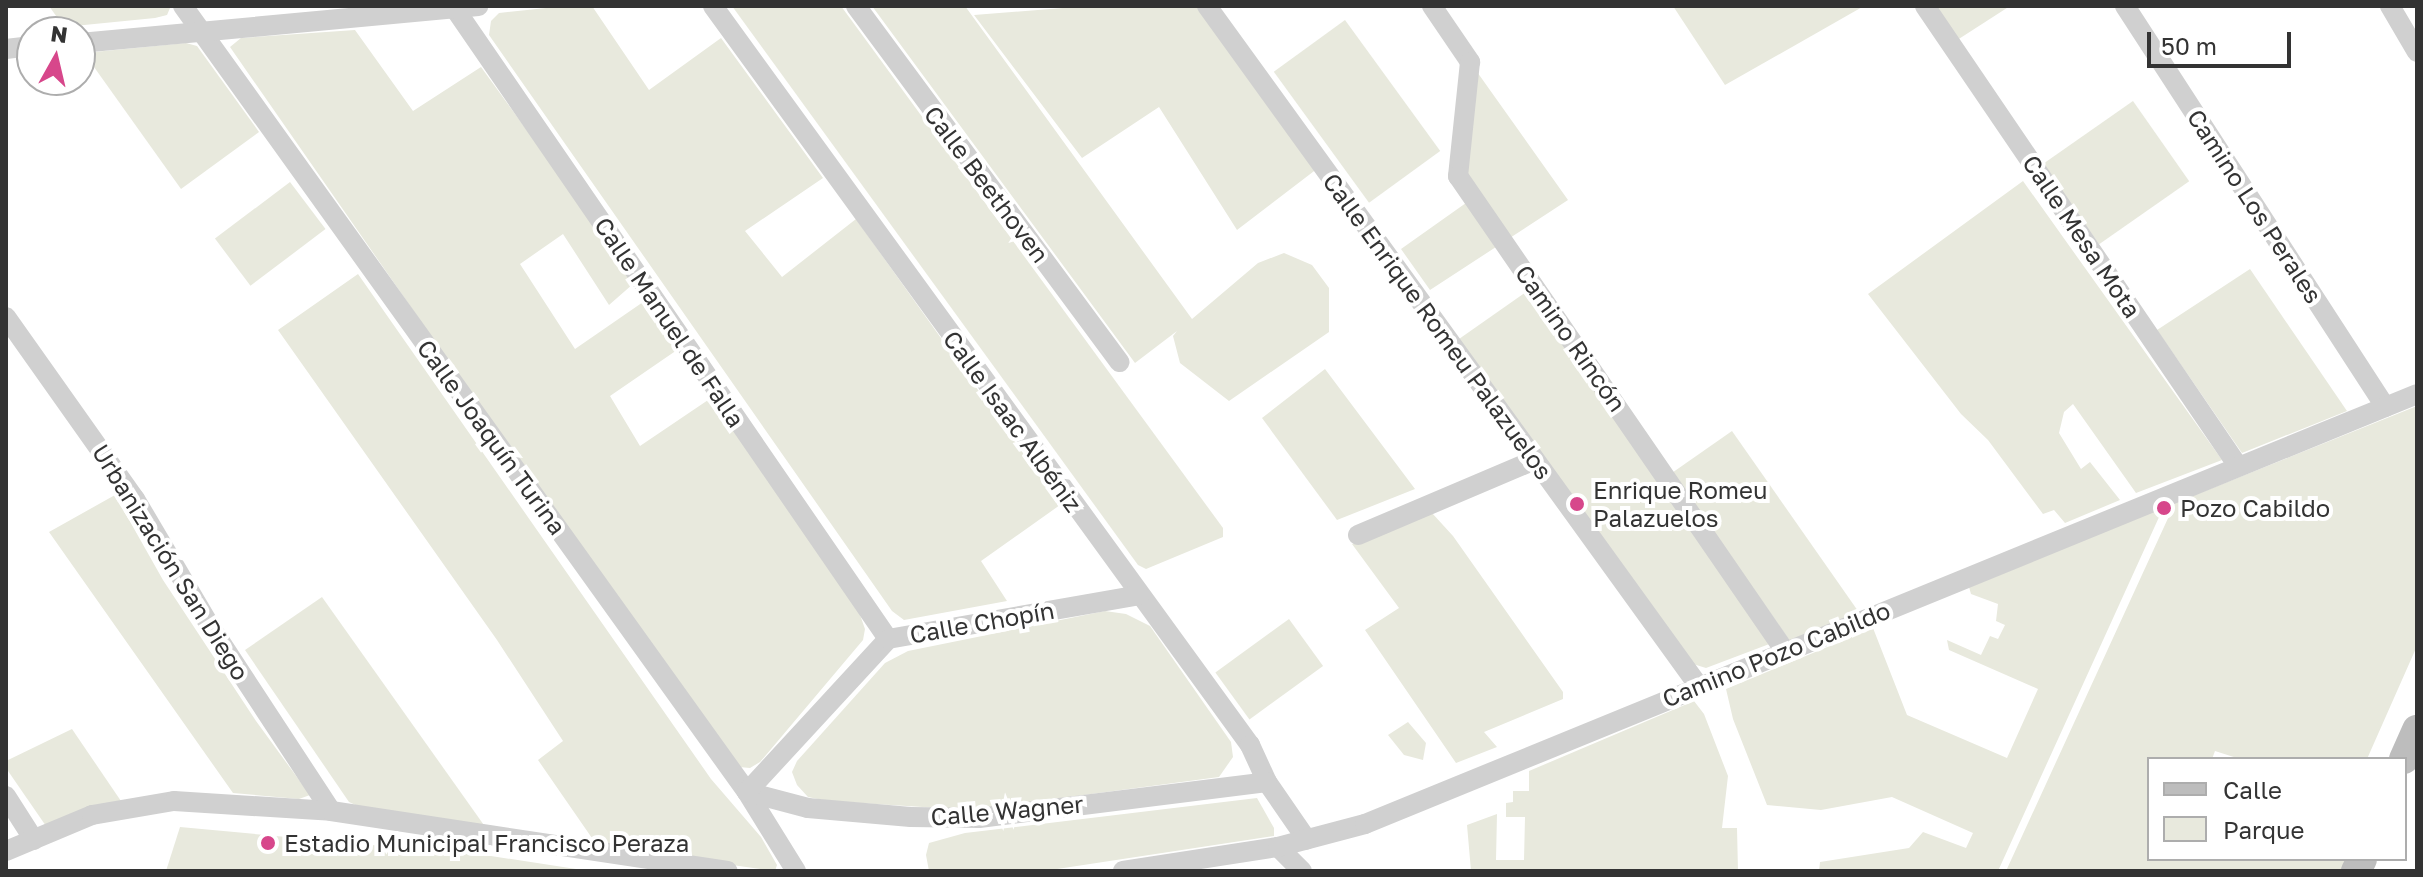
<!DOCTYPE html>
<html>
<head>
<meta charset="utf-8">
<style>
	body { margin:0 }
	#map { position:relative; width:2423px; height:877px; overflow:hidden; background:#fff; font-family:"Golos Text",sans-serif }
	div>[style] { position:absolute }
	.green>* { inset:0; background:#e8e9dd; transform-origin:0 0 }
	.street>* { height:20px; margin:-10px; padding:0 10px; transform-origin:10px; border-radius:10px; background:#d0d0d0 }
	.secondary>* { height:30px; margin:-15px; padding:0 15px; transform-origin:15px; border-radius:15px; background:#bdbdbd }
	.dots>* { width:22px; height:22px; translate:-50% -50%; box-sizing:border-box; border:4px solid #fff; border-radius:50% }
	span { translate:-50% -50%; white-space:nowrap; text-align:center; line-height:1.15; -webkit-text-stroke:8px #fff; paint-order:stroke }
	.street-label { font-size:24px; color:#333 }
	.poi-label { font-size:24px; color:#333 }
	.left { translate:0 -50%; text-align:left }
	.frame { position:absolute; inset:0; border:8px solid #333; pointer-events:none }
	.legend { position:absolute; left:2147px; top:757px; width:260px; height:104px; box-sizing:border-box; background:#fff; border:2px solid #adadad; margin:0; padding:10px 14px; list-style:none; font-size:24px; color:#333 }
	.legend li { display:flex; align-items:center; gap:16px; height:40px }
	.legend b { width:40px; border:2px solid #adadad }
	.north { position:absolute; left:16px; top:16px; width:80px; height:80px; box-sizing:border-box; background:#fff; border:2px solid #adadad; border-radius:50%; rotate:8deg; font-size:22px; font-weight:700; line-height:32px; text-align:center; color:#333 }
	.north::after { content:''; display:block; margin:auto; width:28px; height:36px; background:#d7478b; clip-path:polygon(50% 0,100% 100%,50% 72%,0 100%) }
	.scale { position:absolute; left:2147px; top:32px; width:144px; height:36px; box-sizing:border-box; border:4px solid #333; border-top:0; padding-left:10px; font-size:24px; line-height:28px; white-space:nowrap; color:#333; -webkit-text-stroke:6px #fff; paint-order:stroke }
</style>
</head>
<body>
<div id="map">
	<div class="green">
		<div style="clip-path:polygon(49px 6px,168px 6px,170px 8px,167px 15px,155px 18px,64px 27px)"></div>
		<div style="clip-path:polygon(565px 6px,592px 6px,649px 90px,721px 38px,823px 178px,745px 231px,782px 277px,856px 219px,1060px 505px,981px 561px,1007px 601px,904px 620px,892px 611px,489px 35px,491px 21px,499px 13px)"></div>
		<div style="clip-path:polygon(732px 6px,841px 6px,1223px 528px,1223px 537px,1146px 569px,1138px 565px)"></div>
		<div style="clip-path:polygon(872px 6px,965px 6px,1192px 319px,1258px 263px,1284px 253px,1312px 265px,1329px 288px,1329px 332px,1229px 401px,1180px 363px,1173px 336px,1177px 331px,1135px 363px)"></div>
		<div style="clip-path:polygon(1088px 6px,1207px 6px,1322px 165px,1237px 230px,1159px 107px,1082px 158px,974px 15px)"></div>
		<div style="clip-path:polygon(1673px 6px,1864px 6px,1725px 85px)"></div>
		<div style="clip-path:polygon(1925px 6px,2010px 6px,1951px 44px)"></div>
		<div style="left:1345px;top:20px;width:162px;height:88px;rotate:54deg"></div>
		<div style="clip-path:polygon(355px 30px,413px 111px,481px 67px,614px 251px,633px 284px,609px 305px,563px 234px,520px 264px,575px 349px,646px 300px,677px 350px,610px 396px,640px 446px,714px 396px,859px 612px,865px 629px,863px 640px,760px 762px,750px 768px,739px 767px,495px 428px,230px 47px,241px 38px)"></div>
		<div style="clip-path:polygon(186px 43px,197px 46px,259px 132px,181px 189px,84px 53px)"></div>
		<div style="clip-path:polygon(1470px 62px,1568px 200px,1430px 290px,1401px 249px,1473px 198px,1458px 176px)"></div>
		<div style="left:2133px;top:101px;width:98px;height:110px;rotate:55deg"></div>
		<div style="clip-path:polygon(2023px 181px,2222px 460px,2136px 493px,2073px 404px,2064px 412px,2059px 433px,2081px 469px,2090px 462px,2120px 500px,2065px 523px,2054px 510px,2043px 514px,1988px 440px,1961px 414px,1868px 294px)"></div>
		<div style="left:290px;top:182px;width:59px;height:94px;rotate:53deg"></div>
		<div style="clip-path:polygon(2250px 269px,2347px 411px,2242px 453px,2157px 330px)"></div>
		<div style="clip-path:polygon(358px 274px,711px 779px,761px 837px,777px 865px,775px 871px,632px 851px,594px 841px,538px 760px,563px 741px,497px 640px,278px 330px)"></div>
		<div style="clip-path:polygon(1529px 290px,1772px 643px,1706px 668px,1693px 664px,1459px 339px)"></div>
		<div style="clip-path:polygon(1325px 369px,1415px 489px,1337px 520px,1262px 418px)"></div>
		<div style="clip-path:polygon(2417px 406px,2417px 646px,2367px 759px,2240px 759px,2215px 751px,2212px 759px,2149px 759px,2149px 859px,2352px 859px,2347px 871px,2006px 871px,2175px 503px)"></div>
		<div style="left:1732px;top:431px;width:220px;height:73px;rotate:55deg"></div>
		<div style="clip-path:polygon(2170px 493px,1998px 871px,1819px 871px,1820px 862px,1909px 848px,1923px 832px,1966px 848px,1973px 833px,1892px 797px,1821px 810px,1767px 805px,1733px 719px,1726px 689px,1873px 628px,1907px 715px,2007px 758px,2038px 689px,1949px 650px,1947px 640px,1981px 655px,1990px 636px,1998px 639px,2005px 625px,1996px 621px,1998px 604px,1971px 594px,1969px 587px)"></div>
		<div style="clip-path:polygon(115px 495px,163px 580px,256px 721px,310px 795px,299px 799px,233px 793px,49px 532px)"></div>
		<div style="clip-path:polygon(1432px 513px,1453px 536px,1563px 692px,1563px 699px,1484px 732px,1497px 747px,1456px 763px,1365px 630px,1399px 608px,1352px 544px)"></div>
		<div style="clip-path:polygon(322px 597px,486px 828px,362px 808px,349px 802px,245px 650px)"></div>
		<div style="clip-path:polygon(1105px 611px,1126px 614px,1150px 626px,1231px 742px,1233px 757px,1219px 777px,970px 810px,828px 801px,808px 797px,797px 785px,792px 772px,797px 761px,885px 663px,908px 651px)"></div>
		<div style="left:1289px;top:619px;width:58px;height:91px;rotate:54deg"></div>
		<div style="clip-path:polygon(1694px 701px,1704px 714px,1728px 776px,1722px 828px,1737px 828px,1738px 871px,1471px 871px,1467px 825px,1497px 814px,1496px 860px,1524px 860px,1525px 817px,1506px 817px,1506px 803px,1513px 802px,1513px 791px,1529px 791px,1529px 771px)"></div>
		<div style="clip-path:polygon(1408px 722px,1426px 743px,1423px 760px,1404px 755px,1388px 735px)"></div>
		<div style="clip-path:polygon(72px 729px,123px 804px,48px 829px,6px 768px,6px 761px)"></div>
		<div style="clip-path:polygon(1257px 798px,1274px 828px,1274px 836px,1044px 871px,929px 871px,926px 855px,929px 843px,965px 833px)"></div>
		<div style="clip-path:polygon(180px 827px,491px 856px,589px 871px,166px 871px)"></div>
	</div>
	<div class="street">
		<div style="left:183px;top:6px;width:967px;rotate:54.34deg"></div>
		<div style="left:747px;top:792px;width:93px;rotate:58.2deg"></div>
		<div style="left:453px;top:6px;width:768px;rotate:55.5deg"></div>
		<div style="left:713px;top:6px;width:914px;rotate:54deg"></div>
		<div style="left:1250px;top:745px;width:41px;rotate:65.3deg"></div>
		<div style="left:1267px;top:782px;width:70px;rotate:55.4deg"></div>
		<div style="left:856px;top:6px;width:443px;rotate:53.5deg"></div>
		<div style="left:1207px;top:6px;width:838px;rotate:54.13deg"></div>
		<div style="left:1432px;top:6px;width:68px;rotate:55.8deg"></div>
		<div style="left:1470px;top:62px;width:115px;rotate:96deg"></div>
		<div style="left:1458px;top:176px;width:577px;rotate:55.46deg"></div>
		<div style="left:1925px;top:6px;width:556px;rotate:55.77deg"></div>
		<div style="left:2125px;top:6px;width:478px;rotate:57deg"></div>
		<div style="left:2390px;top:6px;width:53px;rotate:59.6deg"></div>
		<div style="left:80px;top:43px;width:400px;rotate:-5.3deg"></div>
		<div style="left:6px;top:49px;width:26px;rotate:-7deg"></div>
		<div style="left:6px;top:317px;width:223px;rotate:54.7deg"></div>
		<div style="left:135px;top:499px;width:151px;rotate:59.4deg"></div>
		<div style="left:212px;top:629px;width:217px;rotate:56.8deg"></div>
		<div style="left:1358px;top:535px;width:192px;rotate:-23deg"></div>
		<div style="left:747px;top:792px;width:63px;rotate:14.7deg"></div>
		<div style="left:808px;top:808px;width:103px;rotate:5deg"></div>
		<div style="left:911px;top:817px;width:68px;rotate:0.8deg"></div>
		<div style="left:979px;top:818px;width:290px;rotate:-7.1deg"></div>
		<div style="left:747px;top:792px;width:208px;rotate:-47.3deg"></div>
		<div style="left:888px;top:639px;width:255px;rotate:-9.9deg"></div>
		<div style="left:6px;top:796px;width:52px;rotate:57.5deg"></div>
		<div style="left:1278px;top:847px;width:34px;rotate:45deg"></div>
		<div style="left:6px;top:851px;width:93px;rotate:-22.7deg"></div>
		<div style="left:92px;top:815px;width:83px;rotate:-9.7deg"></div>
		<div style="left:174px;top:801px;width:157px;rotate:3.6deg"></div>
		<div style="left:331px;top:811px;width:401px;rotate:8.6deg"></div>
		<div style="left:1123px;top:871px;width:157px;rotate:-8.8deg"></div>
		<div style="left:1278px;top:847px;width:90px;rotate:-14.8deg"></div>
		<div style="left:1365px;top:824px;width:1136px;rotate:-22.23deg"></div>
	</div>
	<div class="secondary">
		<div style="left:2404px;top:759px;width:32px;rotate:-66deg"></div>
		<div style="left:2356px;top:871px;width:13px;rotate:-63deg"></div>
	</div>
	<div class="dots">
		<div style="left:1577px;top:504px;background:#d7478b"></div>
		<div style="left:2164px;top:508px;background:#d7478b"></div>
		<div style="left:268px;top:843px;background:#d7478b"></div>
	</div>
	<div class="street-label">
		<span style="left:987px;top:184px;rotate:53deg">Calle Beethoven</span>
		<span style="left:2255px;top:206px;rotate:57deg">Camino Los Perales</span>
		<span style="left:2082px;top:236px;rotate:56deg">Calle Mesa Mota</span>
		<span style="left:670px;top:322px;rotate:56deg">Calle Manuel de Falla</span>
		<span style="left:1438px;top:326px;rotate:54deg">Calle Enrique Romeu Palazuelos</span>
		<span style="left:1571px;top:338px;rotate:55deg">Camino Rincón</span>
		<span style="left:1013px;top:421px;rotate:54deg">Calle Isaac Albéniz</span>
		<span style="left:492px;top:437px;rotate:54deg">Calle Joaquín Turina</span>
		<span style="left:171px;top:562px;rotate:58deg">Urbanización San Diego</span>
		<span style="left:982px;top:622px;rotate:-10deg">Calle Chopín</span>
		<span style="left:1776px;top:654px;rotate:-22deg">Camino Pozo Cabildo</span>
		<span style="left:1007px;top:810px;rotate:-5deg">Calle Wagner</span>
	</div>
	<div class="poi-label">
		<span class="left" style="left:1593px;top:504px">Enrique Romeu<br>Palazuelos</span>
		<span class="left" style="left:2180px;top:508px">Pozo Cabildo</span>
		<span class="left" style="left:284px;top:843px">Estadio Municipal Francisco Peraza</span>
	</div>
	<div class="frame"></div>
	<ul class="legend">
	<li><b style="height:10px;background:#bdbdbd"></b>Calle</li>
	<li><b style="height:22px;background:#e8e9dd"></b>Parque</li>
	</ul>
	<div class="north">N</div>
	<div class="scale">50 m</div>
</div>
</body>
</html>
